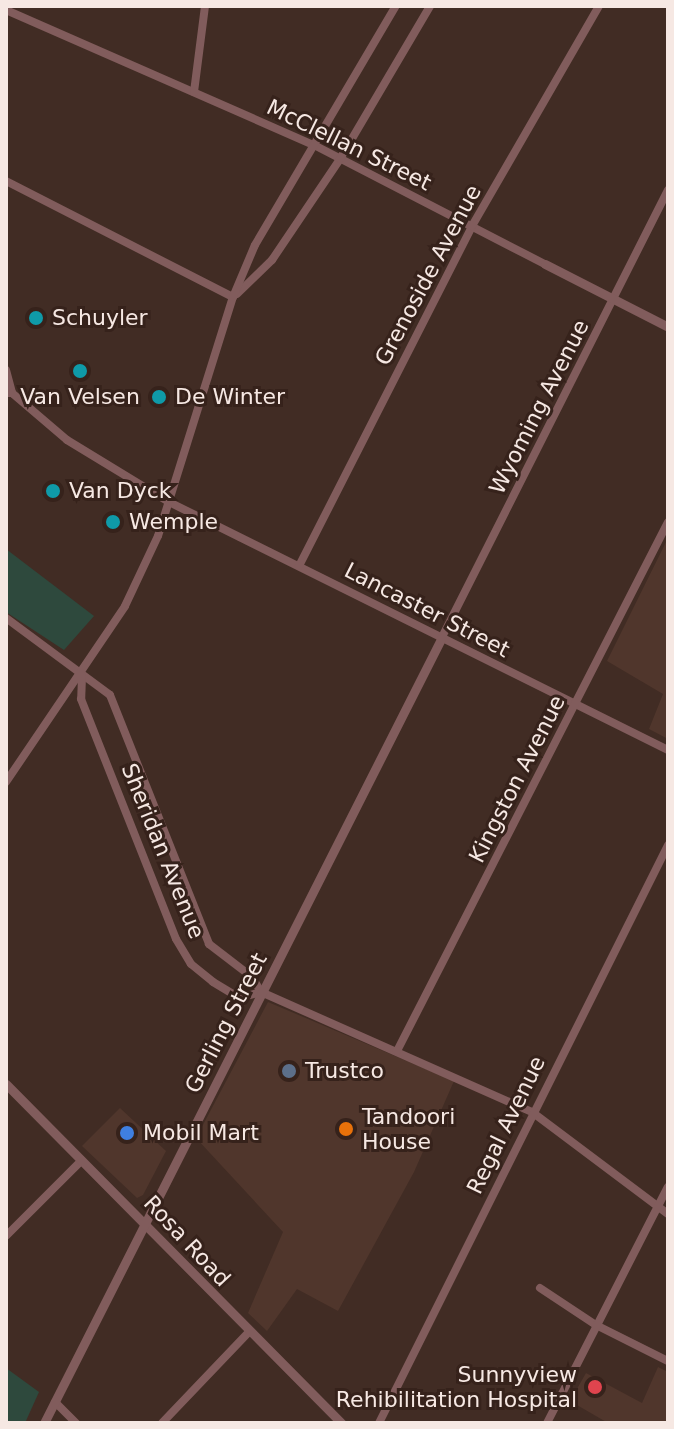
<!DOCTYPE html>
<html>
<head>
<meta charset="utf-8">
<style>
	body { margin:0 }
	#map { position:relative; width:674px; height:1429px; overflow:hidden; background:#412c24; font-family:"DejaVu Sans",sans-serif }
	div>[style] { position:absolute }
	.built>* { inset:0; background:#50362c }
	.green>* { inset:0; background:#2e493d }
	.minor>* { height:8px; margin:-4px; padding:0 4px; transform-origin:4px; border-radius:4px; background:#815c5c }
	.tertiary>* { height:9px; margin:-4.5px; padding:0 4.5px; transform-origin:4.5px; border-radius:4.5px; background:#815c5c }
	.dots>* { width:22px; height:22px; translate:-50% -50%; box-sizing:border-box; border:4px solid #36221b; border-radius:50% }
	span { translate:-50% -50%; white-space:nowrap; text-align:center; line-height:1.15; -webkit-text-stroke:6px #36221b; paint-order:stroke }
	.street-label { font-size:22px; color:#f6e8e3 }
	.poi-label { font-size:22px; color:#f6e8e3 }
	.left { translate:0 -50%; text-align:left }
	.right { translate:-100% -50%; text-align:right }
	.frame { position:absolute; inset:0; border:8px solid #f6e8e3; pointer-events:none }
</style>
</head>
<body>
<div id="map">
	<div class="built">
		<div style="clip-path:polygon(668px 538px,668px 739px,649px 729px,663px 694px,607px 661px)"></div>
		<div style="clip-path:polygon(268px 1002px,454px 1081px,414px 1172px,338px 1311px,297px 1289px,267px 1331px,248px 1313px,283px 1232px,196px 1138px)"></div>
		<div style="clip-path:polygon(120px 1108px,166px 1151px,143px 1195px,137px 1198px,82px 1146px)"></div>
		<div style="clip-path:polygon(658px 1367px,668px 1372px,668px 1423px,608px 1423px,570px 1401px,586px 1373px,642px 1403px)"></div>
	</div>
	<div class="green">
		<div style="clip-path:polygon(6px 549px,94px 616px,64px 650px,6px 612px)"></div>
		<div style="clip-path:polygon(6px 1368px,39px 1392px,25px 1423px,6px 1423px)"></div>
	</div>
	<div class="minor">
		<div style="left:6px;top:10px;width:336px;rotate:23.7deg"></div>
		<div style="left:314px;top:145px;width:260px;rotate:27.3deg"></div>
		<div style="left:194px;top:92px;width:87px;rotate:-82.7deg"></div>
		<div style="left:6px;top:181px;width:255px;rotate:27.1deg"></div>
		<div style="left:237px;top:294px;width:49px;rotate:-44.2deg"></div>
		<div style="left:272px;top:260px;width:122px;rotate:-56deg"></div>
		<div style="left:340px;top:159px;width:178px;rotate:-59.5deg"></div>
		<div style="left:6px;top:370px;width:24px;rotate:75deg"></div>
		<div style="left:12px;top:393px;width:6px;rotate:180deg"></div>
		<div style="left:12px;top:393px;width:72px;rotate:40.5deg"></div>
		<div style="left:67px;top:440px;width:119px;rotate:31.3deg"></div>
		<div style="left:169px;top:502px;width:557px;rotate:26.43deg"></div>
		<div style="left:299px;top:566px;width:381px;rotate:-63deg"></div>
		<div style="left:472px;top:226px;width:254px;rotate:-60deg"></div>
		<div style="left:6px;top:618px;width:129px;rotate:36.5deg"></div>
		<div style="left:110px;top:695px;width:268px;rotate:68.3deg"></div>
		<div style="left:209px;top:944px;width:54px;rotate:37.5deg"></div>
		<div style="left:252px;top:977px;width:17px;rotate:59deg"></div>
		<div style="left:261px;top:992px;width:296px;rotate:23.9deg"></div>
		<div style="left:532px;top:1112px;width:170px;rotate:36.9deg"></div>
		<div style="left:441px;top:639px;width:503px;rotate:-63.18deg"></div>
		<div style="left:82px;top:676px;width:23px;rotate:92deg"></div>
		<div style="left:81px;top:699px;width:258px;rotate:68.4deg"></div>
		<div style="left:176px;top:939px;width:29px;rotate:59deg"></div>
		<div style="left:191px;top:964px;width:28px;rotate:39deg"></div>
		<div style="left:213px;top:982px;width:31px;rotate:31deg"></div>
		<div style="left:240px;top:998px;width:22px;rotate:-16deg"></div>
		<div style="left:6px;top:782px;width:212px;rotate:-55.9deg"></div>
		<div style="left:125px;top:606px;width:77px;rotate:-64.8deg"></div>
		<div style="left:158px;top:536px;width:250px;rotate:-72.6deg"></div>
		<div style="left:233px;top:297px;width:56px;rotate:-67.1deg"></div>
		<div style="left:255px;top:245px;width:277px;rotate:-59.5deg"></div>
		<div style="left:397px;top:1051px;width:594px;rotate:-62.87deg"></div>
		<div style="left:6px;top:1236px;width:107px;rotate:-45deg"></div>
		<div style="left:540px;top:1288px;width:67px;rotate:33.5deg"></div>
		<div style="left:596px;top:1325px;width:80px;rotate:26.6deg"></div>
		<div style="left:55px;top:1402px;width:30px;rotate:45deg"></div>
		<div style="left:162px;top:1423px;width:124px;rotate:-46.3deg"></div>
		<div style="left:379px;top:1423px;width:646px;rotate:-63.43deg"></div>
		<div style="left:547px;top:1423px;width:265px;rotate:-62.9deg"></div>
	</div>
	<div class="tertiary">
		<div style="left:545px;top:264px;width:138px;rotate:27.1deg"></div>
		<div style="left:6px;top:1084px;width:477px;rotate:45.3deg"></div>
		<div style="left:44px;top:1423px;width:879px;rotate:-63.14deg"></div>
	</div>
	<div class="dots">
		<div style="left:36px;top:318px;background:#0f9aa8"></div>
		<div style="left:80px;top:371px;background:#0f9aa8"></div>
		<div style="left:159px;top:397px;background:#0f9aa8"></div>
		<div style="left:53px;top:491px;background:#0f9aa8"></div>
		<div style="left:113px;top:522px;background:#0f9aa8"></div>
		<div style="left:289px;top:1071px;background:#5c6f8a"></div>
		<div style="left:346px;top:1129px;background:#e8710a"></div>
		<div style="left:127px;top:1133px;background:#3f7fe0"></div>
		<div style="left:595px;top:1387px;background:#e0444e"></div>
	</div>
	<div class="street-label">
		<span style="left:349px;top:145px;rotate:26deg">McClellan Street</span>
		<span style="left:428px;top:275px;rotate:-62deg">Grenoside Avenue</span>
		<span style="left:539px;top:407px;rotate:-63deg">Wyoming Avenue</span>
		<span style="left:427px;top:610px;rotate:27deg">Lancaster Street</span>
		<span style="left:517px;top:779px;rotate:-63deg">Kingston Avenue</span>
		<span style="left:163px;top:851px;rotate:68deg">Sheridan Avenue</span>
		<span style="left:226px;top:1023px;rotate:-63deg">Gerling Street</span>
		<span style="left:506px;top:1125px;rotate:-64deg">Regal Avenue</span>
		<span style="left:187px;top:1241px;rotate:47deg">Rosa Road</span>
	</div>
	<div class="poi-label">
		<span class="left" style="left:52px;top:318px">Schuyler</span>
		<span style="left:80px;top:397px">Van Velsen</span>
		<span class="left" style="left:175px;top:397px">De Winter</span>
		<span class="left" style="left:69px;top:491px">Van Dyck</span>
		<span class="left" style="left:129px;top:522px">Wemple</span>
		<span class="left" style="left:305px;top:1071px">Trustco</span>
		<span class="left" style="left:362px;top:1129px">Tandoori<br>House</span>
		<span class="left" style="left:143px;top:1133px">Mobil Mart</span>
		<span class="right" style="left:577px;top:1387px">Sunnyview<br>Rehibilitation Hospital</span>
	</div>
	<div class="frame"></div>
</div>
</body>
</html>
